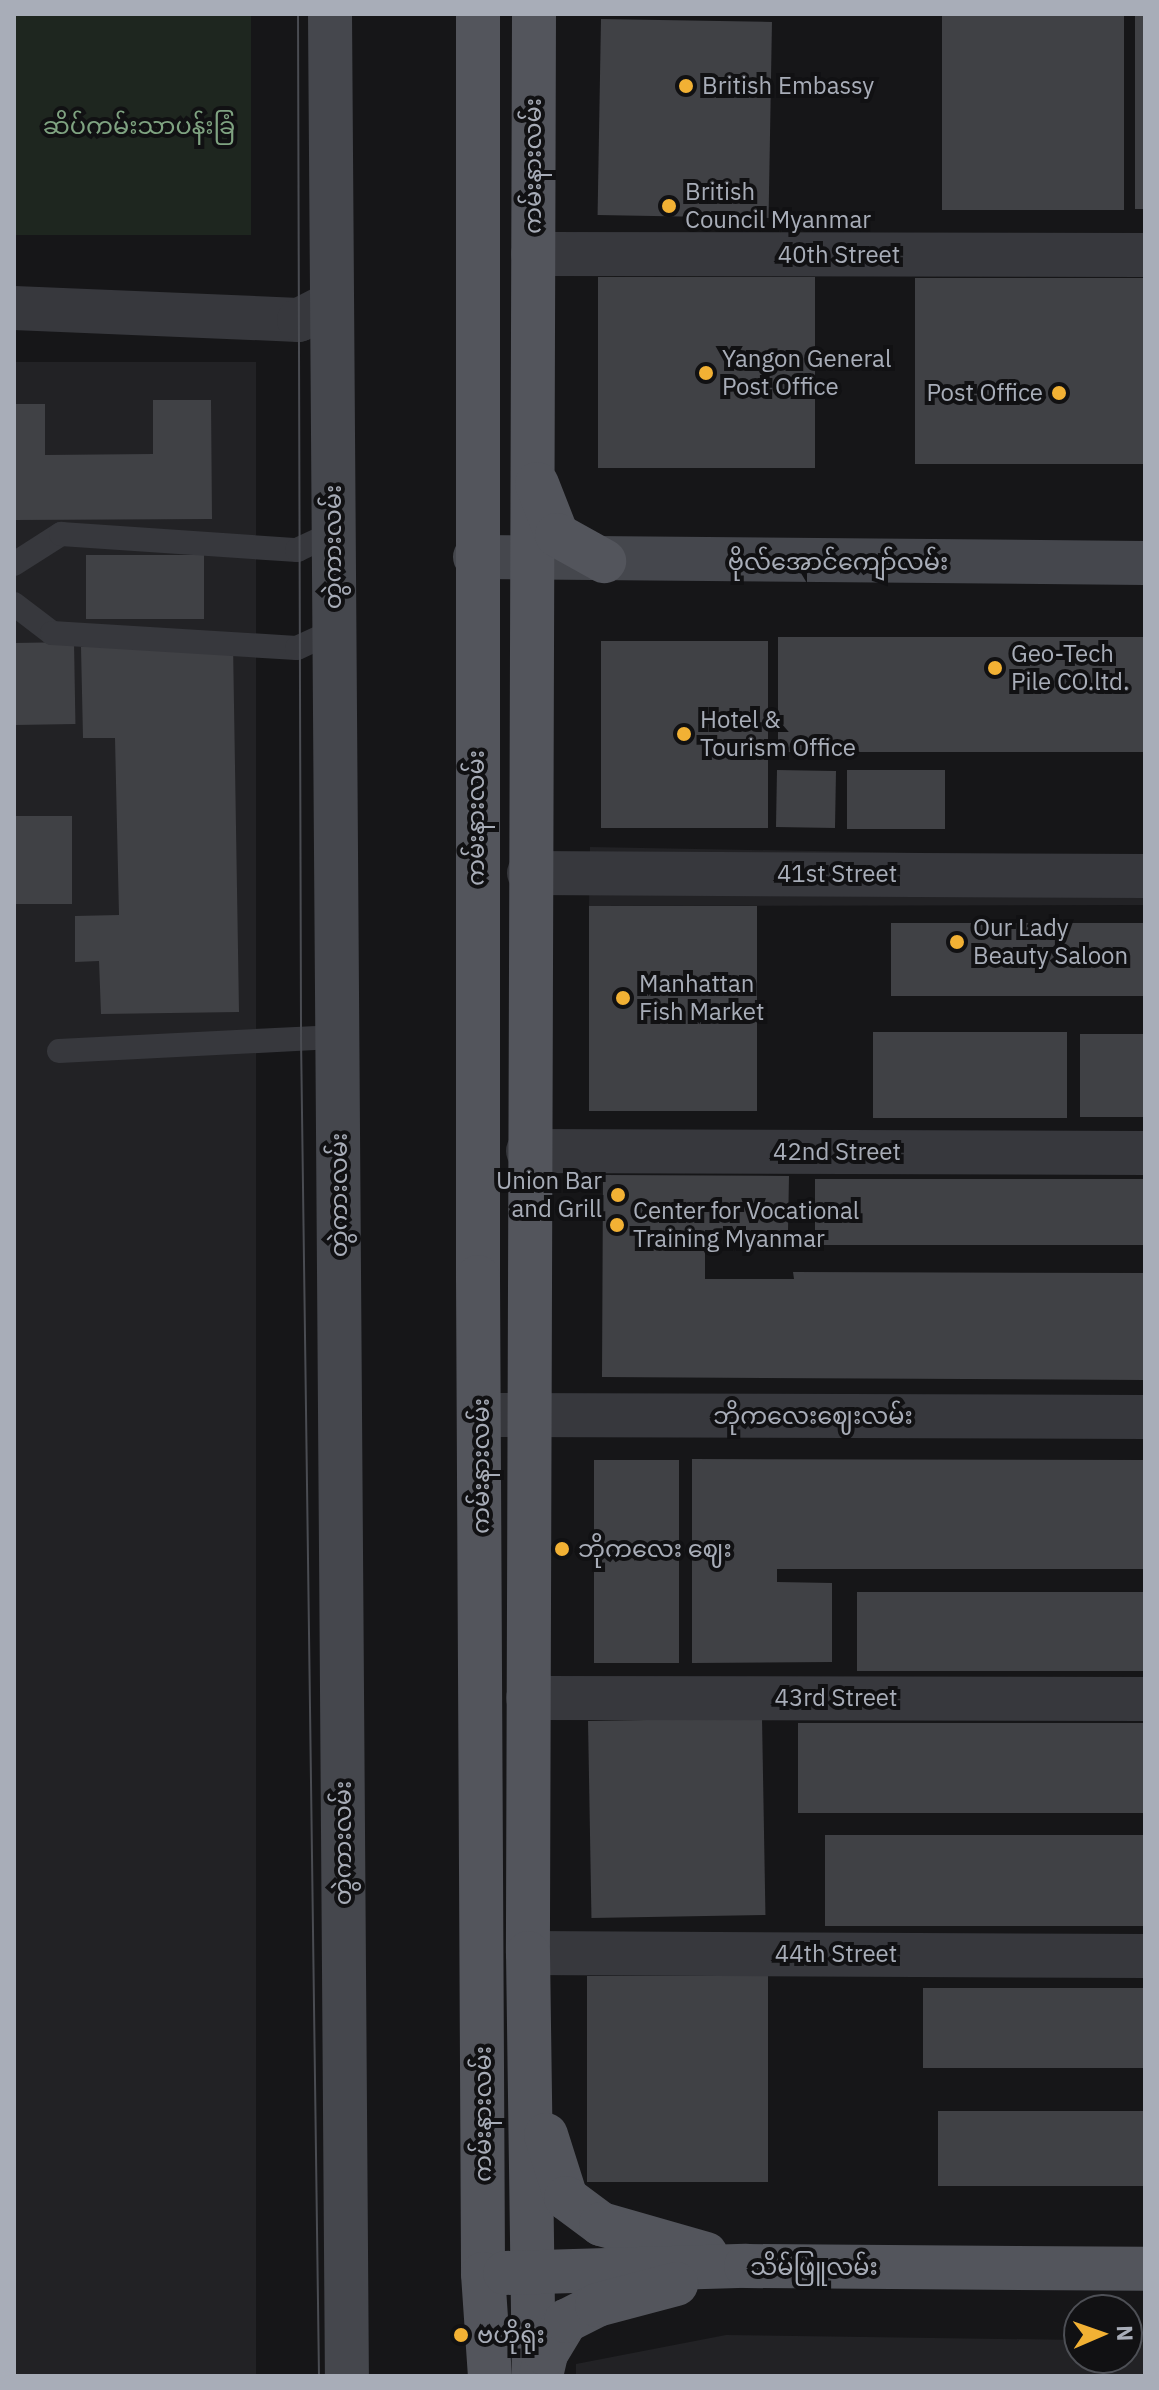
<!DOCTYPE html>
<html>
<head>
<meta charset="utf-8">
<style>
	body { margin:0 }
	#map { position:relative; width:1159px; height:2390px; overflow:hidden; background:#161618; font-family:"IBM Plex Sans","Noto Sans Myanmar",sans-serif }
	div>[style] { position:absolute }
	.built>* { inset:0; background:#222225; transform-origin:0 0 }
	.green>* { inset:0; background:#1e261f; transform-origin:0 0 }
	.building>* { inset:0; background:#404145; transform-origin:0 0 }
	.service>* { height:24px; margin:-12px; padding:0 12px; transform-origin:12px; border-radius:12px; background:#37383d }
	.minor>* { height:44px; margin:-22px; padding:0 22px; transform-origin:22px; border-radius:22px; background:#37383d }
	.secondary>* { height:44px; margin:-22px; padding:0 22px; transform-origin:22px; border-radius:22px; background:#45474d }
	.primary>* { height:44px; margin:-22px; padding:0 22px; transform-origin:22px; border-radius:22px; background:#53555c }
	.tram>* { height:2px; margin:-1px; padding:0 1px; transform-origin:1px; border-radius:1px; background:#4a4c52 }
	.dots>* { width:22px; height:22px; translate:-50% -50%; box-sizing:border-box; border:4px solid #111113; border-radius:50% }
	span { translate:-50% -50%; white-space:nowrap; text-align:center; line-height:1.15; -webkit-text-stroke:8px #111113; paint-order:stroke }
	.poi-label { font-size:24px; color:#a8adb8 }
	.left { translate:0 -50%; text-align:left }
	.right { translate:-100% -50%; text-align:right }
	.park-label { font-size:24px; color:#7fa381 }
	.street-label { font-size:24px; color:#a8adb8 }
	.frame { position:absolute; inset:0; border:16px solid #a8adb8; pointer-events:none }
	.north { position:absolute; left:1063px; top:2294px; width:80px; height:80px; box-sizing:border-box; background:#111113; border:2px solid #4d4f55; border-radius:50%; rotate:88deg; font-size:22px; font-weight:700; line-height:32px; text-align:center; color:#a8adb8 }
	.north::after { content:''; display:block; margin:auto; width:28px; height:36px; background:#f2b134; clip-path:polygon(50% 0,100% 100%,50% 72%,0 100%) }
</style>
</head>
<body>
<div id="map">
	<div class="built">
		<div style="left:14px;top:362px;width:242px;height:2014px"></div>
		<div style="clip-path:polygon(590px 847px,1145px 857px,1145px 905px,589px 906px)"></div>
		<div style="clip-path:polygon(726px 2335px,1079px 2340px,1079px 2358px,1127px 2358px,1127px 2341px,1145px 2341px,1145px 2376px,576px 2376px,576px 2364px)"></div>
	</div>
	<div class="green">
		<div style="left:14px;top:14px;width:237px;height:221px"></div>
	</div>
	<div class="building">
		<div style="left:942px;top:14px;width:182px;height:196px"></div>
		<div style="left:1135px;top:14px;width:10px;height:195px"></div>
		<div style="left:601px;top:19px;width:171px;height:196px;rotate:1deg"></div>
		<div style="left:598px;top:277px;width:217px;height:191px"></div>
		<div style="left:915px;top:278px;width:230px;height:186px"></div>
		<div style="clip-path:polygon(153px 400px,211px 400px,212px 519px,14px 520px,14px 404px,45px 404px,45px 455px,153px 454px)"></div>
		<div style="left:86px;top:555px;width:118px;height:64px"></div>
		<div style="left:1145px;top:637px;width:115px;height:367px;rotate:90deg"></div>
		<div style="left:768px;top:641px;width:187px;height:167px;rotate:90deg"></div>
		<div style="left:74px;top:642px;width:82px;height:60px;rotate:89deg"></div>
		<div style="clip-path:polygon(233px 644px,239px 1012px,101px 1014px,99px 961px,75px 962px,75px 916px,119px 915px,115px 738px,83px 738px,81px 647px)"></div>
		<div style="left:777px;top:770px;width:59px;height:57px;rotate:1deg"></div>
		<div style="left:847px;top:770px;width:98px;height:59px"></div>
		<div style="left:14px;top:816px;width:58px;height:88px"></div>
		<div style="left:589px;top:906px;width:168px;height:205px"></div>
		<div style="left:891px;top:923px;width:254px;height:73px"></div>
		<div style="left:873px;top:1032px;width:194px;height:86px"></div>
		<div style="left:1080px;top:1034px;width:65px;height:83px"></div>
		<div style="clip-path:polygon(603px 1175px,789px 1176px,788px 1231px,705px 1230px,705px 1279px,794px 1279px,793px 1272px,1145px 1273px,1145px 1380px,602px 1377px)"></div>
		<div style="left:1145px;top:1179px;width:66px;height:330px;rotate:90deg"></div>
		<div style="clip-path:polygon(692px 1459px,1145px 1460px,1145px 1569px,777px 1569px,777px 1582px,832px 1583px,832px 1662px,692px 1663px)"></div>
		<div style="left:594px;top:1460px;width:85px;height:203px"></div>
		<div style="left:857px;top:1592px;width:288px;height:79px"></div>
		<div style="left:762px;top:1718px;width:197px;height:174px;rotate:89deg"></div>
		<div style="left:798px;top:1723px;width:347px;height:90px"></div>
		<div style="left:1145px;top:1835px;width:91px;height:320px;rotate:90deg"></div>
		<div style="left:587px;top:1976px;width:181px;height:206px"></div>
		<div style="left:923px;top:1988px;width:222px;height:80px"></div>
		<div style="left:938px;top:2111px;width:207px;height:75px"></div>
	</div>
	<div class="service">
		<div style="left:14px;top:564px;width:56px;rotate:-32.6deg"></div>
		<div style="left:61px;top:534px;width:237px;rotate:3.9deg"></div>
		<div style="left:297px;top:550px;width:38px;rotate:-25deg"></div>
		<div style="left:14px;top:604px;width:48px;rotate:37.3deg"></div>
		<div style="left:52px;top:633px;width:245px;rotate:3.5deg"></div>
		<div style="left:297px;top:648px;width:40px;rotate:-25deg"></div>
		<div style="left:59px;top:1051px;width:279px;rotate:-2.9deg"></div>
	</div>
	<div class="minor">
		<div style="left:533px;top:254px;width:612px;rotate:0.09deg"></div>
		<div style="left:14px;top:308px;width:285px;rotate:2.4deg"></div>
		<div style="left:299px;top:320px;width:37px;rotate:-27deg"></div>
		<div style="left:529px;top:873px;width:616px;rotate:0.28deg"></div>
		<div style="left:528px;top:1151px;width:617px;rotate:0.19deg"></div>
		<div style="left:481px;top:1415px;width:664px;rotate:0.17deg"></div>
		<div style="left:528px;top:1698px;width:617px;rotate:0.09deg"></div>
		<div style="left:528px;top:1953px;width:617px;rotate:0.28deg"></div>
	</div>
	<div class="secondary">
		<div style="left:330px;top:14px;width:2362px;rotate:89.59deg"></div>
		<div style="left:475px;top:557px;width:670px;rotate:0.51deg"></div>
	</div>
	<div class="primary">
		<div style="left:478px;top:14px;width:1263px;rotate:90deg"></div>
		<div style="left:478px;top:1277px;width:997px;rotate:89.71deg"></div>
		<div style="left:483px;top:2274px;width:102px;rotate:86.1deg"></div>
		<div style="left:534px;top:14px;width:1939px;rotate:90.18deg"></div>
		<div style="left:528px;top:1953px;width:423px;rotate:89.2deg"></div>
		<div style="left:537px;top:484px;width:55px;rotate:68.6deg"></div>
		<div style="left:557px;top:535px;width:54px;rotate:29deg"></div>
		<div style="left:546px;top:2135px;width:66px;rotate:72.4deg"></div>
		<div style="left:566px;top:2198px;width:44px;rotate:36.6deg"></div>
		<div style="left:601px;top:2224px;width:109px;rotate:15.9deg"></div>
		<div style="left:505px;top:2273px;width:241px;rotate:-1.7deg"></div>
		<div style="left:746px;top:2266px;width:399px;rotate:0.4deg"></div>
		<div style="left:541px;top:2376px;width:23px;rotate:-77deg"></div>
		<div style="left:546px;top:2354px;width:39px;rotate:-59deg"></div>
		<div style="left:566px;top:2321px;width:35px;rotate:-27deg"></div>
		<div style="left:597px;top:2305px;width:82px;rotate:-14.9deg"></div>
	</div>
	<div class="tram">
		<div style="left:298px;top:14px;width:1024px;rotate:89.83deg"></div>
		<div style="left:301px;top:1038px;width:1338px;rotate:89.23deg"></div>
	</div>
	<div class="dots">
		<div style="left:686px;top:86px;background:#f2b134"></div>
		<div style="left:669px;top:206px;background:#f2b134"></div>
		<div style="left:706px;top:373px;background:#f2b134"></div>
		<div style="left:1059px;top:393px;background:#f2b134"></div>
		<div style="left:995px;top:668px;background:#f2b134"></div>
		<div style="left:684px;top:734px;background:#f2b134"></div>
		<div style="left:957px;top:942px;background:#f2b134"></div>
		<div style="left:623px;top:998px;background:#f2b134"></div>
		<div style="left:618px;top:1195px;background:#f2b134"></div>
		<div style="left:617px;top:1225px;background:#f2b134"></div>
		<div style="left:562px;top:1549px;background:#f2b134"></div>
		<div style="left:461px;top:2335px;background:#f2b134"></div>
	</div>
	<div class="poi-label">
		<span class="left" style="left:702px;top:86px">British Embassy</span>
		<span class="left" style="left:685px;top:206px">British<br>Council Myanmar</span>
		<span class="left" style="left:722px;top:373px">Yangon General<br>Post Office</span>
		<span class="right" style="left:1043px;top:393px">Post Office</span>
		<span class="left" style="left:1011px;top:668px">Geo-Tech<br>Pile CO.ltd.</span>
		<span class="left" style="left:700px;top:734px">Hotel &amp;<br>Tourism Office</span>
		<span class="left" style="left:973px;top:942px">Our Lady<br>Beauty Saloon</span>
		<span class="left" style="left:639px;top:998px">Manhattan<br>Fish Market</span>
		<span class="right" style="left:602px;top:1195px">Union Bar<br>and Grill</span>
		<span class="left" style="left:633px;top:1225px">Center for Vocational<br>Training Myanmar</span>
		<span class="left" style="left:578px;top:1549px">ဘိုကလေး ဈေး</span>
		<span class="left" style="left:477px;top:2335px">ဗဟိုရုံး</span>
	</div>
	<div class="park-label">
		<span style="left:139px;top:126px">ဆိပ်ကမ်းသာပန်းခြံ</span>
	</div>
	<div class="street-label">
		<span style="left:533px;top:166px;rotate:-90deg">ကမ်းနားလမ်း</span>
		<span style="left:839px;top:255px">40th Street</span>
		<span style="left:333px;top:547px;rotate:-90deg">တွဲကားလမ်း</span>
		<span style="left:838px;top:562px">ဗိုလ်အောင်ကျော်လမ်း</span>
		<span style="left:476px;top:818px;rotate:-90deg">ကမ်းနားလမ်း</span>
		<span style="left:837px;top:874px">41st Street</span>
		<span style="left:837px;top:1152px">42nd Street</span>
		<span style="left:339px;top:1195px;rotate:-90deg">တွဲကားလမ်း</span>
		<span style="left:813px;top:1416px">ဘိုကလေးဈေးလမ်း</span>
		<span style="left:481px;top:1466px;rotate:-90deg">ကမ်းနားလမ်း</span>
		<span style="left:836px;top:1698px">43rd Street</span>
		<span style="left:343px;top:1843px;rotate:-90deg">တွဲကားလမ်း</span>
		<span style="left:836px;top:1954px">44th Street</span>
		<span style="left:483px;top:2114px;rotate:-90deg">ကမ်းနားလမ်း</span>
		<span style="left:814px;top:2267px">သိမ်ဖြူလမ်း</span>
	</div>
	<div class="frame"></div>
	<div class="north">N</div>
</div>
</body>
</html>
